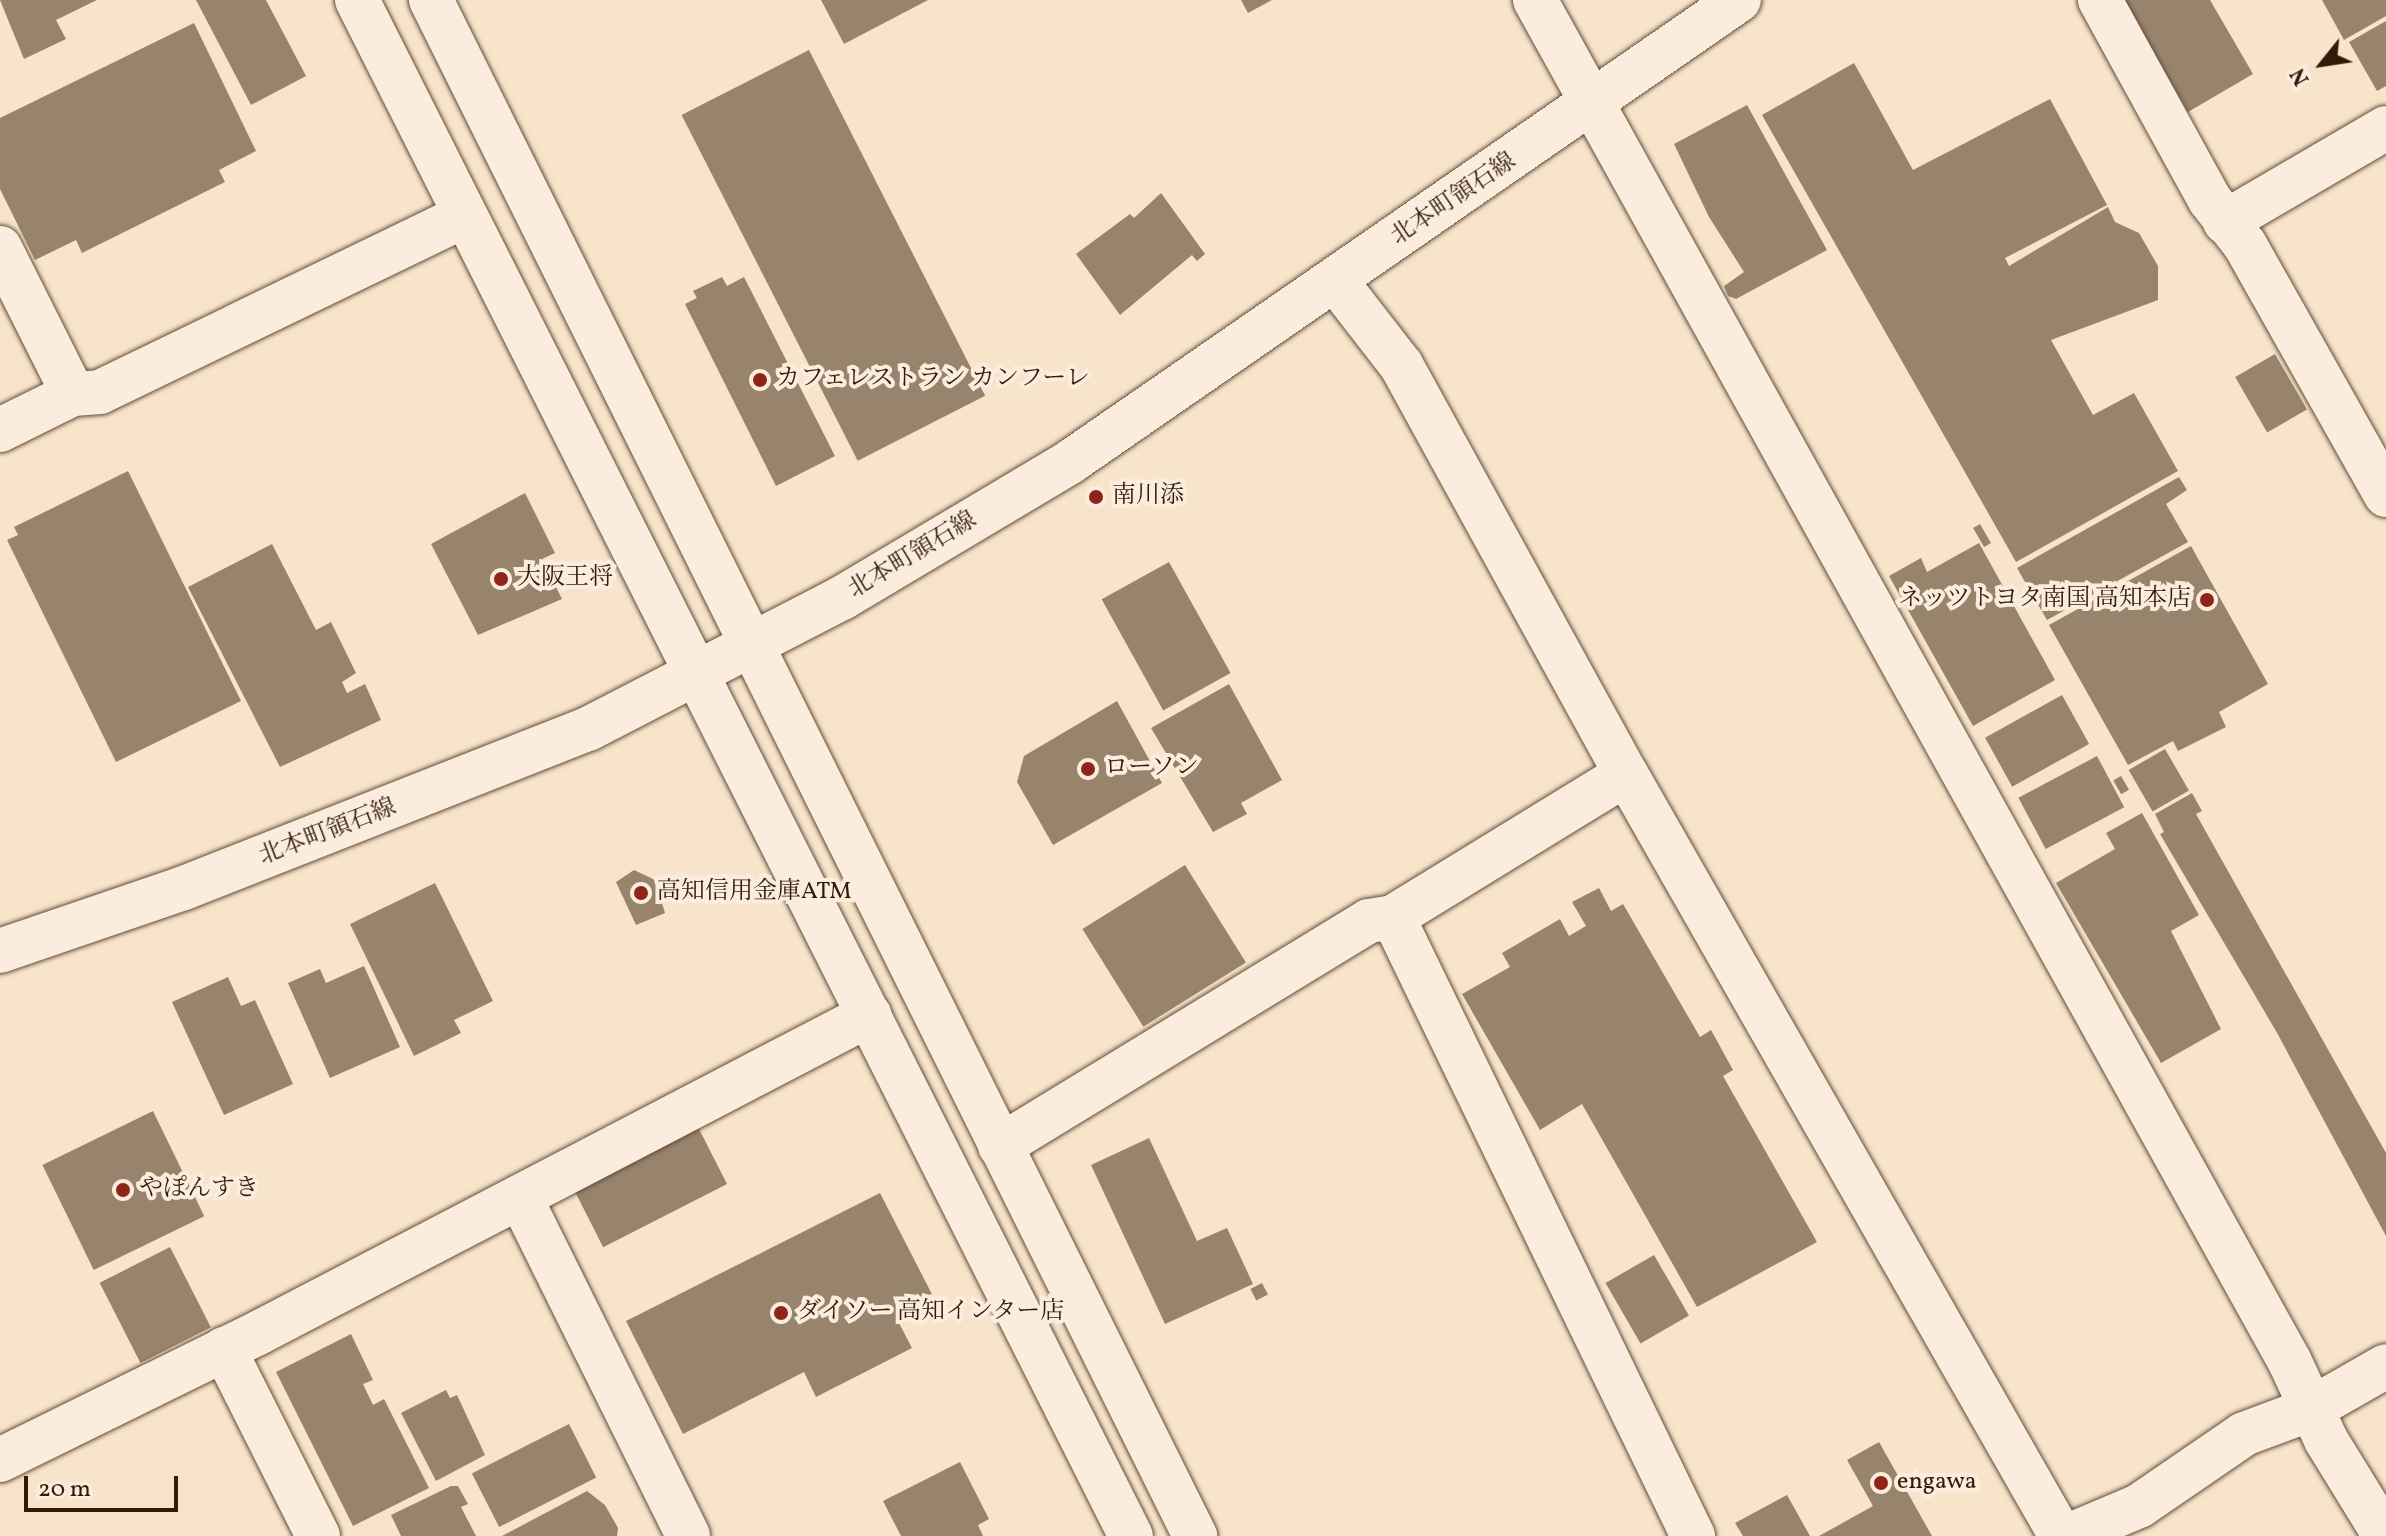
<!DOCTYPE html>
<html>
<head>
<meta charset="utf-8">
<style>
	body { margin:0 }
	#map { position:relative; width:2386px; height:1536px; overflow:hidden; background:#f7e4ca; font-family:Vollkorn,"Noto Serif JP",serif }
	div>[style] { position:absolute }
	.building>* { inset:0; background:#98846d; transform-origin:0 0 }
	.roads { filter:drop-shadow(0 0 2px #634d38) drop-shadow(0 0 2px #634d38) }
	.minor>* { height:44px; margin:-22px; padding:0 22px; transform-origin:22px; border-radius:22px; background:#faeddd }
	.tertiary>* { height:44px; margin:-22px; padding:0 22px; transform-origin:22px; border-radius:22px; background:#faeddd }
	.secondary>* { height:44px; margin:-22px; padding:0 22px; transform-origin:22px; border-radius:22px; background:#faeddd }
	.dots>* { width:22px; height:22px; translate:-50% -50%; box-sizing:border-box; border:4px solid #faeddd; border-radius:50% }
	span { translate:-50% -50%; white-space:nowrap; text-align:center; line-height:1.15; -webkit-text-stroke:8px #faeddd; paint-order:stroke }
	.street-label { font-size:24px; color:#321b08 }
	.poi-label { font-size:24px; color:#321b08 }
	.left { translate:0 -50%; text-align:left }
	.right { translate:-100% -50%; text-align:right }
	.north { position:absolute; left:2282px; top:24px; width:80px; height:80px; -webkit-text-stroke:6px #faeddd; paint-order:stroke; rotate:240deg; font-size:22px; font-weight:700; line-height:32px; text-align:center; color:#321b08 }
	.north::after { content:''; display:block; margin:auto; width:28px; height:36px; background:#321b08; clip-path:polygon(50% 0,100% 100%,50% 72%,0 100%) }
	.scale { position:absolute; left:24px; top:1476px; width:154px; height:36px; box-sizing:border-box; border:4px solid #321b08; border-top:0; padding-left:10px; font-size:24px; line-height:28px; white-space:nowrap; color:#321b08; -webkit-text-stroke:6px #faeddd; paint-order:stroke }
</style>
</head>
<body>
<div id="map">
	<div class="building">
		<div style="clip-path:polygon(0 0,97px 0,56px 20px,66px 39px,24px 59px)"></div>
		<div style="clip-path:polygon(196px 0,266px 0,306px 76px,251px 105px)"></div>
		<div style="clip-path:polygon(821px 0,928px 0,844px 44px)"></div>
		<div style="clip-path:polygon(1241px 0,1272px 0,1248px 13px)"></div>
		<div style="clip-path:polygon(2123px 0,2210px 0,2253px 74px,2188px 112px)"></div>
		<div style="clip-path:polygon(2322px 0,2386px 0,2386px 16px,2344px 40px)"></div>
		<div style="clip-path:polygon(2386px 21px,2386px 86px,2377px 91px,2349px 42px)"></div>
		<div style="clip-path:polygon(194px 23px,256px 151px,219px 170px,225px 182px,82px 253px,76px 240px,35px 260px,0 189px,0 118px)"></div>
		<div style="left:809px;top:50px;width:388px;height:143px;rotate:63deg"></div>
		<div style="clip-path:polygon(1854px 63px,1913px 170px,2050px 99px,2107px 205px,2005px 258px,2009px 266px,2108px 207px,2115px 222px,2139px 233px,2158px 266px,2158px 300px,2051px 340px,2093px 415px,2134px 393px,2178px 471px,2016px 562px,1762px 115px)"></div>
		<div style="clip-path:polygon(1747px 105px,1827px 250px,1736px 299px,1728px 296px,1724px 286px,1744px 272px,1709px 217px,1674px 144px)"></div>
		<div style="clip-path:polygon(1161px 193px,1205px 254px,1197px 261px,1192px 255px,1120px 315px,1076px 254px,1130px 214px,1134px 218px)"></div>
		<div style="clip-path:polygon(722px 277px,727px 286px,744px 277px,835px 456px,776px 486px,685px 304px,697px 298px,693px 291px)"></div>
		<div style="left:2275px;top:354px;width:64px;height:46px;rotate:60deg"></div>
		<div style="clip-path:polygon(128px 471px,241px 701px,116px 762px,7px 540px,18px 535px,14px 527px)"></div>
		<div style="clip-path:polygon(2179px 477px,2187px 490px,2166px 504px,2188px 542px,2047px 620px,2017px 568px)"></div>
		<div style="clip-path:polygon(525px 493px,555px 553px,542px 559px,562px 599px,478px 635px,431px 544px)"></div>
		<div style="left:1980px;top:524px;width:22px;height:8px;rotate:60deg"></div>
		<div style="clip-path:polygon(1979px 543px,2055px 680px,1973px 726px,1889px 576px,1921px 558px,1927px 572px)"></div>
		<div style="clip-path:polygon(272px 544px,316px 630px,331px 622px,356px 673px,342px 682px,347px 693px,365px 684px,381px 720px,280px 767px,188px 587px)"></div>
		<div style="clip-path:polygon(2191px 546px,2268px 684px,2219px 712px,2226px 727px,2178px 751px,2173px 741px,2128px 765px,2049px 625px)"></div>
		<div style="left:1169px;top:562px;width:127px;height:77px;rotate:61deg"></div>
		<div style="clip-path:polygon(1229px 684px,1282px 780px,1241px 803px,1247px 814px,1213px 832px,1151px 728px)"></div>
		<div style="left:2062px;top:695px;width:56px;height:88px;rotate:61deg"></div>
		<div style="clip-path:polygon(1117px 701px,1162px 783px,1053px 845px,1017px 782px,1024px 756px)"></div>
		<div style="left:2165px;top:749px;width:48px;height:42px;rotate:60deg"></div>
		<div style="left:2097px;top:756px;width:58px;height:89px;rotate:62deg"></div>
		<div style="left:2121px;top:776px;width:16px;height:9px;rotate:60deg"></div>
		<div style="clip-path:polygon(2192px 793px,2202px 811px,2196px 814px,2386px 1153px,2386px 1236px,2276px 1031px,2160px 834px,2164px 832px,2155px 814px)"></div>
		<div style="clip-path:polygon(2142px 813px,2199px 915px,2171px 931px,2221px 1029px,2161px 1063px,2056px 883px,2115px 849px,2106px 833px)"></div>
		<div style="left:1185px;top:865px;width:115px;height:121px;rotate:58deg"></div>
		<div style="clip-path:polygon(634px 870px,655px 880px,665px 913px,636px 925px,616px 882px)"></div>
		<div style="clip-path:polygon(435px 883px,493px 1001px,454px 1020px,461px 1033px,414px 1056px,350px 924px)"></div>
		<div style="clip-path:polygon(1599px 888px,1611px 911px,1623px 904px,1700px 1037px,1711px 1030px,1733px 1070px,1723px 1076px,1817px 1242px,1697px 1307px,1582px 1104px,1540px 1130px,1462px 994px,1510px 967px,1502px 953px,1560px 919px,1569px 936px,1586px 926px,1572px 902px)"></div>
		<div style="clip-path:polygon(364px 966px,400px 1047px,330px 1078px,288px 983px,320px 969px,326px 983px)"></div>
		<div style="clip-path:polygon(228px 977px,241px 1006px,255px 1000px,293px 1084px,224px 1115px,172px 1002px)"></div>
		<div style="left:153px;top:1111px;width:117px;height:123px;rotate:64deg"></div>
		<div style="left:698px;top:1127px;width:64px;height:139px;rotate:63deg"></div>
		<div style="clip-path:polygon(1149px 1138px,1197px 1241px,1227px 1228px,1253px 1284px,1165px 1324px,1091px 1165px)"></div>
		<div style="clip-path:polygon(880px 1193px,937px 1304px,899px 1323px,912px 1348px,816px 1397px,804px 1372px,683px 1434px,626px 1321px)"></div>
		<div style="left:170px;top:1247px;width:90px;height:79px;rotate:63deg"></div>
		<div style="left:1654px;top:1255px;width:70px;height:56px;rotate:60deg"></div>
		<div style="left:1262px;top:1283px;width:13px;height:13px;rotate:63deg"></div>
		<div style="clip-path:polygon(351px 1334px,373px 1380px,363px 1384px,373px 1405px,384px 1399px,429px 1488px,353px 1526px,276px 1372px)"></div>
		<div style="clip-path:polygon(446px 1390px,450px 1398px,457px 1395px,485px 1455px,436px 1481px,401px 1413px)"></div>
		<div style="left:569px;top:1424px;width:60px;height:109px;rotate:63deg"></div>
		<div style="clip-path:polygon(1879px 1442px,1932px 1536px,1819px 1536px,1873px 1506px,1847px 1460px)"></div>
		<div style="clip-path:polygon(960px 1462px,989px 1519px,978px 1525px,983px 1536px,901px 1536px,883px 1501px)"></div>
		<div style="clip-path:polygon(451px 1486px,458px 1486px,468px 1504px,461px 1507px,476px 1536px,401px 1536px,391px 1515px)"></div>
		<div style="clip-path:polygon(587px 1491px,605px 1505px,618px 1528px,617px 1536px,502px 1536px)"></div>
		<div style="clip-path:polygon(1787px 1495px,1810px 1536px,1743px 1536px,1735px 1523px)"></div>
	</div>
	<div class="roads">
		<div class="minor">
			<div style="left:1535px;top:0;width:1557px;rotate:61deg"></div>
			<div style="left:2290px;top:1362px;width:86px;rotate:65.2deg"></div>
			<div style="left:2326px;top:1440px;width:113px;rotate:58.4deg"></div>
			<div style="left:2100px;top:0;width:228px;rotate:61.2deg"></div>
			<div style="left:2210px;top:200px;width:57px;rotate:52.1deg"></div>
			<div style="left:2245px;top:245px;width:287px;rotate:60.6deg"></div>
			<div style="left:2225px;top:222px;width:186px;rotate:-30.3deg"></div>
			<div style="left:0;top:248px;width:163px;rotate:63.4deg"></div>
			<div style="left:1335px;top:280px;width:108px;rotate:52.2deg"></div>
			<div style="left:1401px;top:365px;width:467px;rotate:61.2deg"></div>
			<div style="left:1626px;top:774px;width:877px;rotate:60.28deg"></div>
			<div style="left:0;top:430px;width:81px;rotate:-26.3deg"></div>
			<div style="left:73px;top:394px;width:27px;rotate:-4deg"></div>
			<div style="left:100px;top:392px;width:404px;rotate:-25.8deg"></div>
			<div style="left:1393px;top:917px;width:688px;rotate:64.14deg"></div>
			<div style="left:1000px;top:1146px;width:432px;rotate:-31.4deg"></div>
			<div style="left:1369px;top:921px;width:24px;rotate:-9deg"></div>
			<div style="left:1393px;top:917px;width:273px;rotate:-31.5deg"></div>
			<div style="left:520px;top:1197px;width:378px;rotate:63.6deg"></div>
			<div style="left:224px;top:1349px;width:209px;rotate:63.3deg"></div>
			<div style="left:0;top:1460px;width:290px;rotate:-26.2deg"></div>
			<div style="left:260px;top:1332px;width:687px;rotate:-27.5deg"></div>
			<div style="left:2068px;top:1536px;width:77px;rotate:-22.9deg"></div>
			<div style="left:2139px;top:1506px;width:127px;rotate:-34.4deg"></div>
			<div style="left:2244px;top:1434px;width:72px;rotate:-20.5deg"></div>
			<div style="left:2311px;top:1409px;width:86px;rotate:-29.8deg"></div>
		</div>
		<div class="tertiary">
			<div style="left:357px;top:0;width:1720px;rotate:63.26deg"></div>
			<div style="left:431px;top:0;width:1716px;rotate:63.55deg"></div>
		</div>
		<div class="secondary">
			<div style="left:0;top:951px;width:194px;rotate:-18.9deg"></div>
			<div style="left:184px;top:888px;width:434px;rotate:-21.5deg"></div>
			<div style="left:588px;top:729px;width:286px;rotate:-27.3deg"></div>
			<div style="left:842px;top:598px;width:265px;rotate:-30.8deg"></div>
			<div style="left:1070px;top:462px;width:813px;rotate:-34.63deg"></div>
		</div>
	</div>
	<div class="dots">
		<div style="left:760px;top:380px;background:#8f2418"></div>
		<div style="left:1096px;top:497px;background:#8f2418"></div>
		<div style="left:501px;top:579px;background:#8f2418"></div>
		<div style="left:2207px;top:600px;background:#8f2418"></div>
		<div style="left:1088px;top:769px;background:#8f2418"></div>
		<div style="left:641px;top:893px;background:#8f2418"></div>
		<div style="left:123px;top:1190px;background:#8f2418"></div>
		<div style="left:781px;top:1313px;background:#8f2418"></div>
		<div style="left:1881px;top:1483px;background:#8f2418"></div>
	</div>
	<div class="street-label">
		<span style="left:1454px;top:200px;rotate:-34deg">北本町領石線</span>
		<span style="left:913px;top:556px;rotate:-31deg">北本町領石線</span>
		<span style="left:328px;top:833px;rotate:-21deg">北本町領石線</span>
	</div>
	<div class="poi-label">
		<span class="left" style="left:776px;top:380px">カフェレストラン カンフーレ</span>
		<span class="left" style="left:1112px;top:497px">南川添</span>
		<span class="left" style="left:517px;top:579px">大阪王将</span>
		<span class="right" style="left:2191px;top:600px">ネッツトヨタ南国 高知本店</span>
		<span class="left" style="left:1104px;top:769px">ローソン</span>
		<span class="left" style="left:657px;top:893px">高知信用金庫ATM</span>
		<span class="left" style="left:139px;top:1190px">やぽんすき</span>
		<span class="left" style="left:797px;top:1313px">ダイソー 高知インター店</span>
		<span class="left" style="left:1897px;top:1483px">engawa</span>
	</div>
	<div class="north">N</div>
	<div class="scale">20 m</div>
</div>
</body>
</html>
